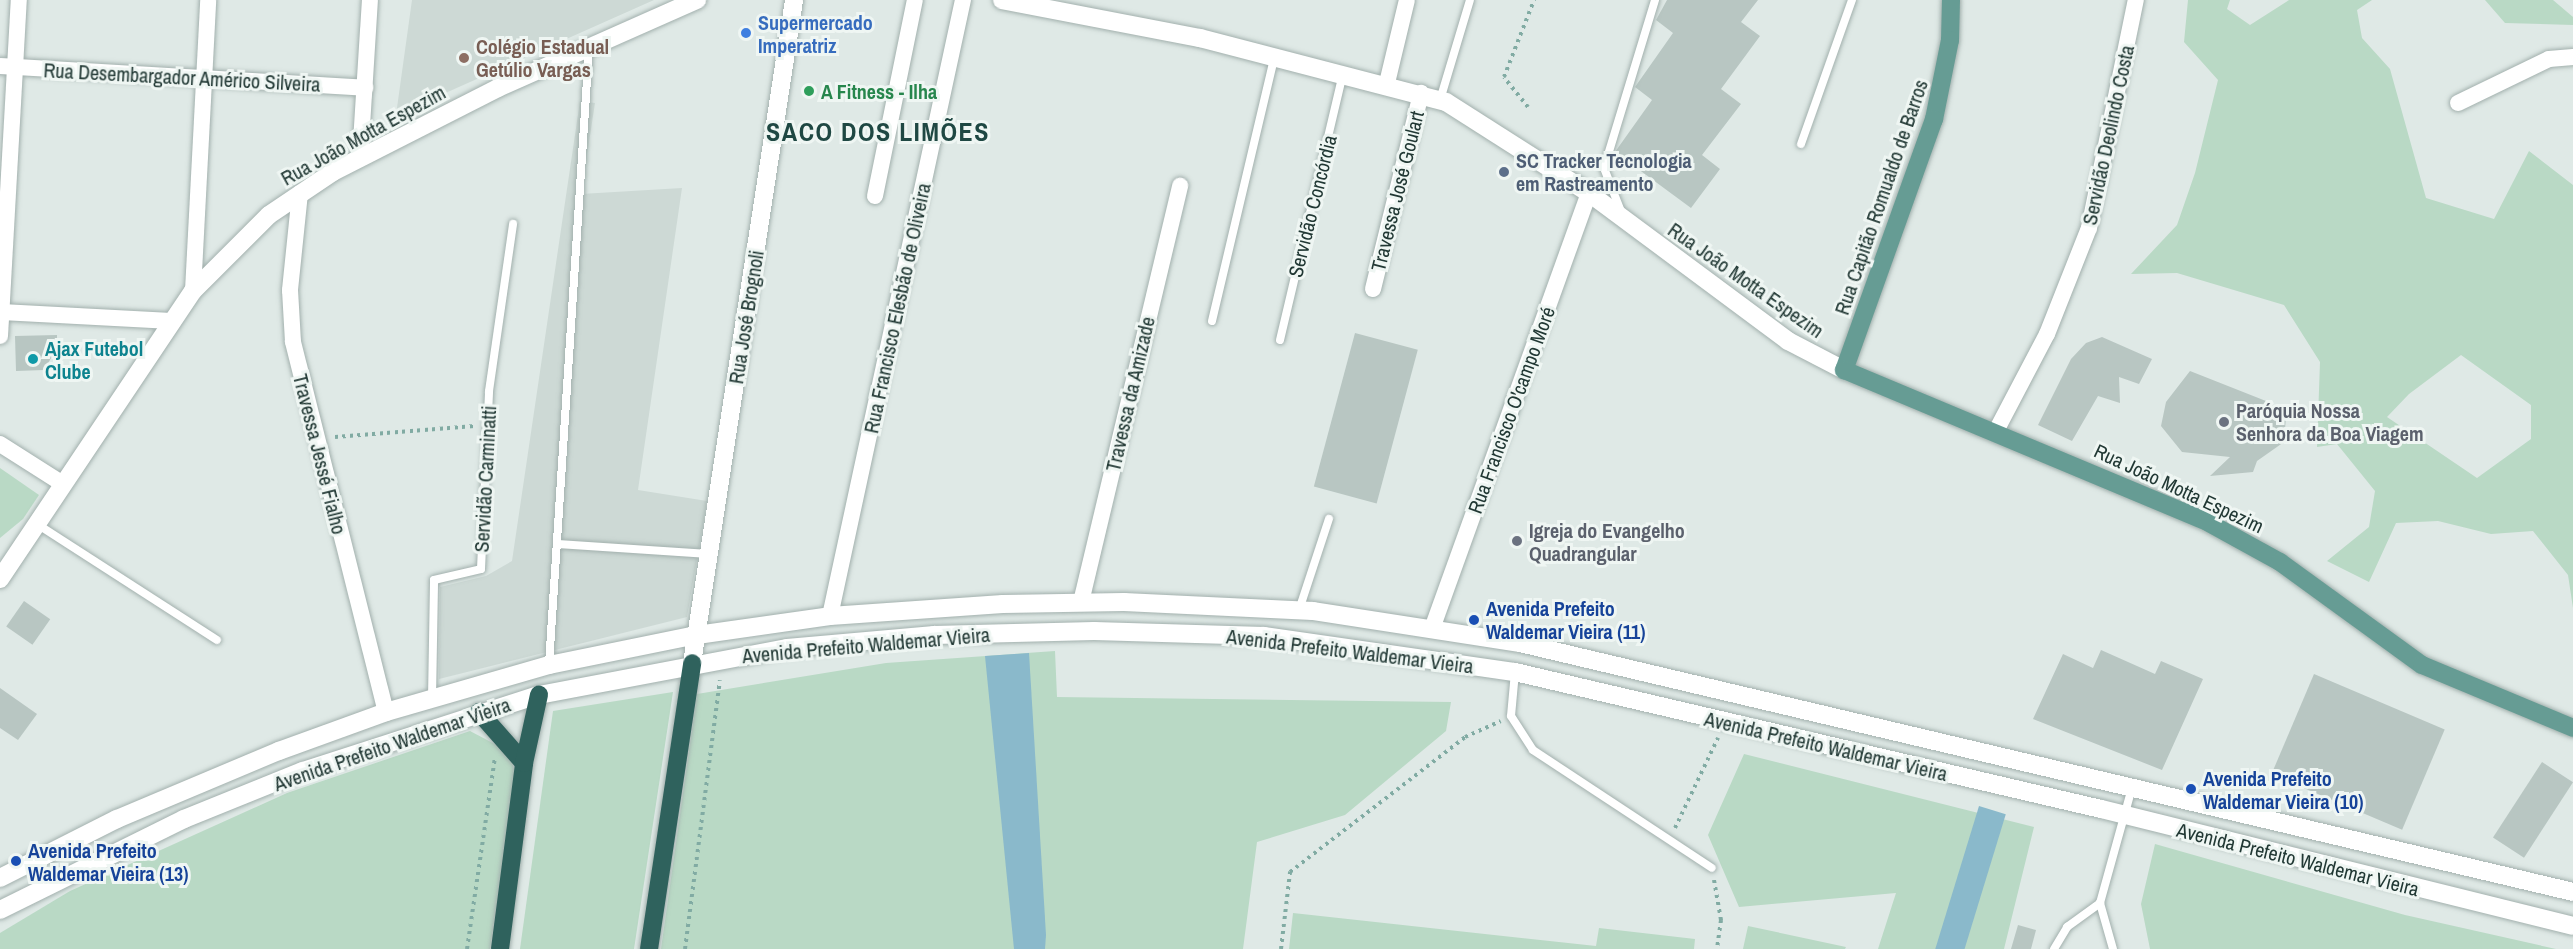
<!DOCTYPE html>
<html>
<head>
<meta charset="utf-8">
<style>
	body { margin:0 }
	#map { position:relative; width:2573px; height:949px; overflow:hidden; background:#dfe9e6; font-family:"Archivo Narrow",sans-serif }
	div>[style] { position:absolute }
	.built>* { inset:0; background:#cdd9d5 }
	.green>* { inset:0; background:#b9d9c5 }
	.water>* { inset:0; background:#8ab9cb; transform-origin:0 0 }
	.building>* { inset:0; background:#b8c6c2; transform-origin:0 0 }
	.path>* { height:4px; margin-top:-2px; transform-origin:0; background:repeating-linear-gradient(90deg,#81aba3 0 3px,transparent 0 7.5px) }
	.roads { filter:drop-shadow(0 0 2px #a2b0ad) drop-shadow(0 0 2px #a2b0ad) }
	.lane>* { height:8px; margin:-4px; padding:0 4px; transform-origin:4px; border-radius:4px; background:#fff }
	.street>* { height:16px; margin:-8px; padding:0 8px; transform-origin:8px; border-radius:8px; background:#fff }
	.secondary>* { height:18px; margin:-9px; padding:0 9px; transform-origin:9px; border-radius:9px; background:#fff }
	.primary>* { height:18px; margin:-9px; padding:0 9px; transform-origin:9px; border-radius:9px; background:#669c94 }
	.highway>* { height:18px; margin:-9px; padding:0 9px; transform-origin:9px; border-radius:9px; background:#2f625d }
	.dots>* { width:16px; height:16px; translate:-50% -50%; box-sizing:border-box; border:3px solid #eff6f3; border-radius:50% }
	span { translate:-50% -50%; white-space:nowrap; text-align:center; line-height:1.15; -webkit-text-stroke:6px #eff6f3; paint-order:stroke }
	.shop-label { font-size:20px; color:#366cbe; font-weight:700 }
	.left { translate:0 -50%; text-align:left }
	.education-label { font-size:20px; color:#785e54; font-weight:700 }
	.street-label { font-size:20px; color:#213834 }
	.leisure-label { font-size:20px; color:#27864d; font-weight:700 }
	.service-label { font-size:20px; color:#4e5e75; font-weight:700 }
	.culture-label { font-size:20px; color:#0d838f; font-weight:700 }
	.worship-label { font-size:20px; color:#5b616d; font-weight:700 }
	.transit-label { font-size:20px; color:#164399; font-weight:700 }
	.district-label { font-size:26px; color:#1f4843; font-weight:700; letter-spacing:1.5px }
</style>
</head>
<body>
<div id="map">
	<div class="built">
		<div style="clip-path:polygon(412px 0,654px 0,396px 115px)"></div>
		<div style="clip-path:polygon(580px 101px,595px 103px,581px 194px,682px 188px,638px 490px,707px 501px,687px 617px,439px 679px,440px 587px,486px 576px,512px 561px)"></div>
	</div>
	<div class="green">
		<div style="clip-path:polygon(evenodd,2188px 0,2230px 0,2227px 9px,2250px 25px,2289px 0,2372px 0,2357px 10px,2362px 38px,2390px 69px,2426px 198px,2494px 219px,2529px 151px,2573px 185px,2573px 608px,2568px 575px,2533px 531px,2491px 534px,2438px 521px,2396px 523px,2369px 582px,2327px 561px,2369px 527px,2375px 491px,2337px 444px,2317px 447px,2320px 362px,2284px 305px,2177px 273px,2131px 274px,2177px 225px,2195px 173px,2218px 80px,2184px 42px,2188px 0,2461px 355px,2531px 405px,2531px 439px,2477px 478px,2387px 417px,2409px 394px,2461px 355px)"></div>
		<div style="clip-path:polygon(2485px 0,2553px 0,2573px 17px,2573px 25px,2505px 23px)"></div>
		<div style="clip-path:polygon(0 468px,39px 495px,23px 519px,0 538px)"></div>
		<div style="clip-path:polygon(1055px 651px,1057px 697px,1451px 702px,1446px 731px,1345px 815px,1257px 842px,1243px 949px,661px 949px,697px 694px,886px 663px)"></div>
		<div style="clip-path:polygon(673px 692px,634px 949px,520px 949px,553px 711px)"></div>
		<div style="clip-path:polygon(470px 731px,508px 751px,516px 775px,490px 949px,0 949px,0 933px,70px 891px,287px 793px)"></div>
		<div style="clip-path:polygon(1744px 754px,2034px 827px,2004px 949px,1878px 949px,1896px 893px,1739px 907px,1708px 835px)"></div>
		<div style="clip-path:polygon(2155px 844px,2405px 915px,2556px 949px,2150px 949px,2141px 904px)"></div>
		<div style="clip-path:polygon(1293px 913px,1596px 946px,1599px 928px,1695px 939px,1694px 949px,1289px 949px)"></div>
		<div style="clip-path:polygon(1748px 926px,1846px 947px,1845px 949px,1743px 949px)"></div>
	</div>
	<div class="water">
		<div style="clip-path:polygon(1029px 653px,1046px 935px,1045px 949px,1014px 949px,985px 656px)"></div>
		<div style="left:1979px;top:806px;width:28px;height:151px;rotate:17deg"></div>
	</div>
	<div class="building">
		<div style="clip-path:polygon(1667px 0,1758px 0,1741px 22px,1760px 36px,1721px 89px,1741px 104px,1702px 155px,1720px 169px,1691px 208px,1615px 152px,1652px 100px,1635px 87px,1673px 33px,1656px 20px)"></div>
		<div style="left:1355px;top:333px;width:65px;height:159px;rotate:15deg"></div>
		<div style="clip-path:polygon(57px 335px,57px 348px,44px 370px,16px 371px,15px 336px)"></div>
		<div style="clip-path:polygon(2102px 337px,2152px 359px,2139px 384px,2119px 377px,2120px 403px,2098px 396px,2072px 441px,2038px 425px,2071px 359px,2086px 343px)"></div>
		<div style="clip-path:polygon(2190px 371px,2271px 403px,2269px 409px,2286px 417px,2284px 442px,2257px 461px,2253px 472px,2210px 476px,2230px 457px,2182px 452px,2161px 426px,2166px 402px)"></div>
		<div style="left:24px;top:601px;width:32px;height:31px;rotate:35deg"></div>
		<div style="clip-path:polygon(2101px 650px,2155px 674px,2161px 661px,2203px 679px,2162px 770px,2033px 719px,2063px 654px,2093px 668px)"></div>
		<div style="left:2314px;top:674px;width:142px;height:109px;rotate:23deg"></div>
		<div style="clip-path:polygon(0 688px,37px 714px,18px 740px,0 728px)"></div>
		<div style="left:2542px;top:762px;width:37px;height:90px;rotate:33deg"></div>
		<div style="clip-path:polygon(2018px 925px,2036px 930px,2031px 949px,2011px 949px)"></div>
	</div>
	<div class="path">
		<div style="left:1528px;top:107px;width:38px;rotate:-129deg"></div>
		<div style="left:1504px;top:77px;width:83px;rotate:-68.7deg"></div>
		<div style="left:335px;top:437px;width:140px;rotate:-4.5deg"></div>
		<div style="left:1675px;top:828px;width:100px;rotate:-64.5deg"></div>
		<div style="left:1714px;top:880px;width:41px;rotate:80.1deg"></div>
		<div style="left:1721px;top:920px;width:29px;rotate:98deg"></div>
		<div style="left:467px;top:949px;width:194px;rotate:-81.7deg"></div>
		<div style="left:685px;top:949px;width:271px;rotate:-82.6deg"></div>
		<div style="left:1281px;top:949px;width:78px;rotate:-83.3deg"></div>
		<div style="left:1290px;top:872px;width:221px;rotate:-37.6deg"></div>
		<div style="left:1465px;top:737px;width:39px;rotate:-24deg"></div>
	</div>
	<div class="roads">
		<div class="lane">
			<div style="left:1440px;top:100px;width:104px;rotate:-73.3deg"></div>
			<div style="left:1801px;top:144px;width:153px;rotate:-70.5deg"></div>
			<div style="left:1622px;top:214px;width:49px;rotate:-111.4deg"></div>
			<div style="left:1604px;top:168px;width:176px;rotate:-73.1deg"></div>
			<div style="left:1212px;top:321px;width:270px;rotate:-76.7deg"></div>
			<div style="left:1280px;top:340px;width:273px;rotate:-76.7deg"></div>
			<div style="left:37px;top:524px;width:214px;rotate:32.8deg"></div>
			<div style="left:558px;top:544px;width:151px;rotate:3.8deg"></div>
			<div style="left:1299px;top:610px;width:96px;rotate:-71.8deg"></div>
			<div style="left:549px;top:664px;width:616px;rotate:-86.28deg"></div>
			<div style="left:1515px;top:672px;width:44px;rotate:95.2deg"></div>
			<div style="left:1511px;top:716px;width:40px;rotate:57.1deg"></div>
			<div style="left:1533px;top:750px;width:214px;rotate:33.4deg"></div>
			<div style="left:432px;top:698px;width:118px;rotate:-89deg"></div>
			<div style="left:434px;top:580px;width:48px;rotate:-13.2deg"></div>
			<div style="left:481px;top:569px;width:178px;rotate:-87.4deg"></div>
			<div style="left:489px;top:391px;width:169px;rotate:-81.8deg"></div>
			<div style="left:2054px;top:949px;width:26px;rotate:-59deg"></div>
			<div style="left:2067px;top:927px;width:41px;rotate:-36deg"></div>
			<div style="left:2113px;top:949px;width:48px;rotate:-105.8deg"></div>
			<div style="left:2100px;top:903px;width:119px;rotate:-74.5deg"></div>
		</div>
		<div class="street">
			<div style="left:0;top:66px;width:366px;rotate:3.4deg"></div>
			<div style="left:1387px;top:83px;width:85px;rotate:-76.5deg"></div>
			<div style="left:2458px;top:103px;width:101px;rotate:-25.8deg"></div>
			<div style="left:2549px;top:59px;width:24px;rotate:-5deg"></div>
			<div style="left:360px;top:158px;width:158px;rotate:-86.4deg"></div>
			<div style="left:300px;top:193px;width:98px;rotate:95.9deg"></div>
			<div style="left:290px;top:290px;width:52px;rotate:86.7deg"></div>
			<div style="left:293px;top:342px;width:382px;rotate:75.9deg"></div>
			<div style="left:875px;top:196px;width:200px;rotate:-78.5deg"></div>
			<div style="left:1373px;top:289px;width:202px;rotate:-76.2deg"></div>
			<div style="left:193px;top:291px;width:291px;rotate:-87deg"></div>
			<div style="left:0;top:312px;width:173px;rotate:3deg"></div>
			<div style="left:0;top:336px;width:337px;rotate:-86.8deg"></div>
			<div style="left:1996px;top:431px;width:110px;rotate:-62.3deg"></div>
			<div style="left:2047px;top:334px;width:114px;rotate:-68.4deg"></div>
			<div style="left:2089px;top:228px;width:233px;rotate:-78.4deg"></div>
			<div style="left:0;top:444px;width:75px;rotate:32.4deg"></div>
			<div style="left:1081px;top:602px;width:428px;rotate:-76.6deg"></div>
			<div style="left:830px;top:616px;width:630px;rotate:-77.82deg"></div>
			<div style="left:1433px;top:626px;width:460px;rotate:-70.2deg"></div>
		</div>
		<div class="secondary">
			<div style="left:1002px;top:0;width:202px;rotate:10.9deg"></div>
			<div style="left:1200px;top:38px;width:254px;rotate:14.6deg"></div>
			<div style="left:1446px;top:102px;width:169px;rotate:32.5deg"></div>
			<div style="left:1589px;top:193px;width:248px;rotate:36.6deg"></div>
			<div style="left:1788px;top:341px;width:63px;rotate:27.4deg"></div>
			<div style="left:0;top:579px;width:347px;rotate:-56.2deg"></div>
			<div style="left:193px;top:291px;width:107px;rotate:-45deg"></div>
			<div style="left:269px;top:215px;width:77px;rotate:-33.9deg"></div>
			<div style="left:333px;top:172px;width:185px;rotate:-27deg"></div>
			<div style="left:498px;top:88px;width:218px;rotate:-23.9deg"></div>
			<div style="left:692px;top:663px;width:671px;rotate:-81.25deg"></div>
			<div style="left:0;top:878px;width:131px;rotate:-26.8deg"></div>
			<div style="left:117px;top:819px;width:176px;rotate:-22.8deg"></div>
			<div style="left:279px;top:751px;width:114px;rotate:-20deg"></div>
			<div style="left:386px;top:712px;width:170px;rotate:-16.1deg"></div>
			<div style="left:549px;top:665px;width:151px;rotate:-11.5deg"></div>
			<div style="left:697px;top:635px;width:134px;rotate:-8.1deg"></div>
			<div style="left:830px;top:616px;width:173px;rotate:-4deg"></div>
			<div style="left:1003px;top:604px;width:121px;rotate:-0.9deg"></div>
			<div style="left:1124px;top:602px;width:189px;rotate:2.7deg"></div>
			<div style="left:1313px;top:611px;width:209px;rotate:8.8deg"></div>
			<div style="left:1520px;top:643px;width:1082px;rotate:13.3deg"></div>
			<div style="left:0;top:910px;width:205px;rotate:-26.3deg"></div>
			<div style="left:184px;top:819px;width:128px;rotate:-22deg"></div>
			<div style="left:303px;top:771px;width:248px;rotate:-17.9deg"></div>
			<div style="left:539px;top:695px;width:252px;rotate:-10.7deg"></div>
			<div style="left:787px;top:648px;width:148px;rotate:-5.1deg"></div>
			<div style="left:934px;top:635px;width:160px;rotate:-1.4deg"></div>
			<div style="left:1094px;top:631px;width:170px;rotate:1.7deg"></div>
			<div style="left:1264px;top:636px;width:254px;rotate:8.2deg"></div>
			<div style="left:1515px;top:672px;width:602px;rotate:13.16deg"></div>
			<div style="left:2101px;top:809px;width:486px;rotate:13.9deg"></div>
		</div>
		<div class="primary">
			<div style="left:1951px;top:0;width:40px;rotate:91.4deg"></div>
			<div style="left:1950px;top:40px;width:81px;rotate:101.4deg"></div>
			<div style="left:1934px;top:119px;width:267px;rotate:109.7deg"></div>
			<div style="left:1844px;top:370px;width:396px;rotate:22.7deg"></div>
			<div style="left:2209px;top:523px;width:81px;rotate:28.8deg"></div>
			<div style="left:2280px;top:562px;width:175px;rotate:36deg"></div>
			<div style="left:2422px;top:665px;width:164px;rotate:22.6deg"></div>
		</div>
		<div class="highway">
			<div style="left:479px;top:712px;width:68px;rotate:48.6deg"></div>
			<div style="left:500px;top:949px;width:188px;rotate:-82.6deg"></div>
			<div style="left:524px;top:763px;width:70px;rotate:-77.6deg"></div>
			<div style="left:649px;top:949px;width:289px;rotate:-81.4deg"></div>
		</div>
	</div>
	<div class="dots">
		<div style="left:746px;top:33px;background:#3f7fe0"></div>
		<div style="left:464px;top:58px;background:#8d6e63"></div>
		<div style="left:809px;top:91px;background:#2e9e5b"></div>
		<div style="left:1504px;top:172px;background:#5c6f8a"></div>
		<div style="left:33px;top:359px;background:#0f9aa8"></div>
		<div style="left:2224px;top:422px;background:#6b7280"></div>
		<div style="left:1517px;top:541px;background:#6b7280"></div>
		<div style="left:1474px;top:620px;background:#1a4fb4"></div>
		<div style="left:2191px;top:789px;background:#1a4fb4"></div>
		<div style="left:16px;top:861px;background:#1a4fb4"></div>
	</div>
	<div class="shop-label">
		<span class="left" style="left:758px;top:34px">Supermercado<br>Imperatriz</span>
	</div>
	<div class="education-label">
		<span class="left" style="left:476px;top:58px">Colégio Estadual<br>Getúlio Vargas</span>
	</div>
	<div class="street-label">
		<span style="left:182px;top:77px;rotate:3deg">Rua Desembargador Américo Silveira</span>
		<span style="left:363px;top:135px;rotate:-29deg">Rua João Motta Espezim</span>
		<span style="left:2108px;top:135px;rotate:-78deg">Servidão Deolindo Costa</span>
		<span style="left:1397px;top:191px;rotate:-76deg">Travessa José Goulart</span>
		<span style="left:1881px;top:197px;rotate:-71deg">Rua Capitão Romualdo de Barros</span>
		<span style="left:1312px;top:206px;rotate:-76deg">Servidão Concórdia</span>
		<span style="left:1746px;top:280px;rotate:35deg">Rua João Motta Espezim</span>
		<span style="left:897px;top:308px;rotate:-78deg">Rua Francisco Elesbão de Oliveira</span>
		<span style="left:746px;top:317px;rotate:-81deg">Rua José Brognoli</span>
		<span style="left:1130px;top:394px;rotate:-77deg">Travessa da Amizade</span>
		<span style="left:1511px;top:410px;rotate:-70deg">Rua Francisco O'campo Moré</span>
		<span style="left:320px;top:454px;rotate:76deg">Travessa Jessé Fialho</span>
		<span style="left:485px;top:479px;rotate:-87deg">Servidão Carminatti</span>
		<span style="left:2179px;top:488px;rotate:25deg">Rua João Motta Espezim</span>
		<span style="left:866px;top:645px;rotate:-5deg">Avenida Prefeito Waldemar Vieira</span>
		<span style="left:1350px;top:651px;rotate:7deg">Avenida Prefeito Waldemar Vieira</span>
		<span style="left:392px;top:744px;rotate:-19deg">Avenida Prefeito Waldemar Vieira</span>
		<span style="left:1826px;top:746px;rotate:13deg">Avenida Prefeito Waldemar Vieira</span>
		<span style="left:2298px;top:859px;rotate:14deg">Avenida Prefeito Waldemar Vieira</span>
	</div>
	<div class="leisure-label">
		<span class="left" style="left:821px;top:91px">A Fitness - Ilha</span>
	</div>
	<div class="service-label">
		<span class="left" style="left:1516px;top:172px">SC Tracker Tecnologia<br>em Rastreamento</span>
	</div>
	<div class="culture-label">
		<span class="left" style="left:45px;top:360px">Ajax Futebol<br>Clube</span>
	</div>
	<div class="worship-label">
		<span class="left" style="left:2236px;top:422px">Paróquia Nossa<br>Senhora da Boa Viagem</span>
		<span class="left" style="left:1529px;top:542px">Igreja do Evangelho<br>Quadrangular</span>
	</div>
	<div class="transit-label">
		<span class="left" style="left:1486px;top:620px">Avenida Prefeito<br>Waldemar Vieira (11)</span>
		<span class="left" style="left:2203px;top:790px">Avenida Prefeito<br>Waldemar Vieira (10)</span>
		<span class="left" style="left:28px;top:862px">Avenida Prefeito<br>Waldemar Vieira (13)</span>
	</div>
	<div class="district-label">
		<span style="left:878px;top:132px">SACO DOS LIMÕES</span>
	</div>
</div>
</body>
</html>
